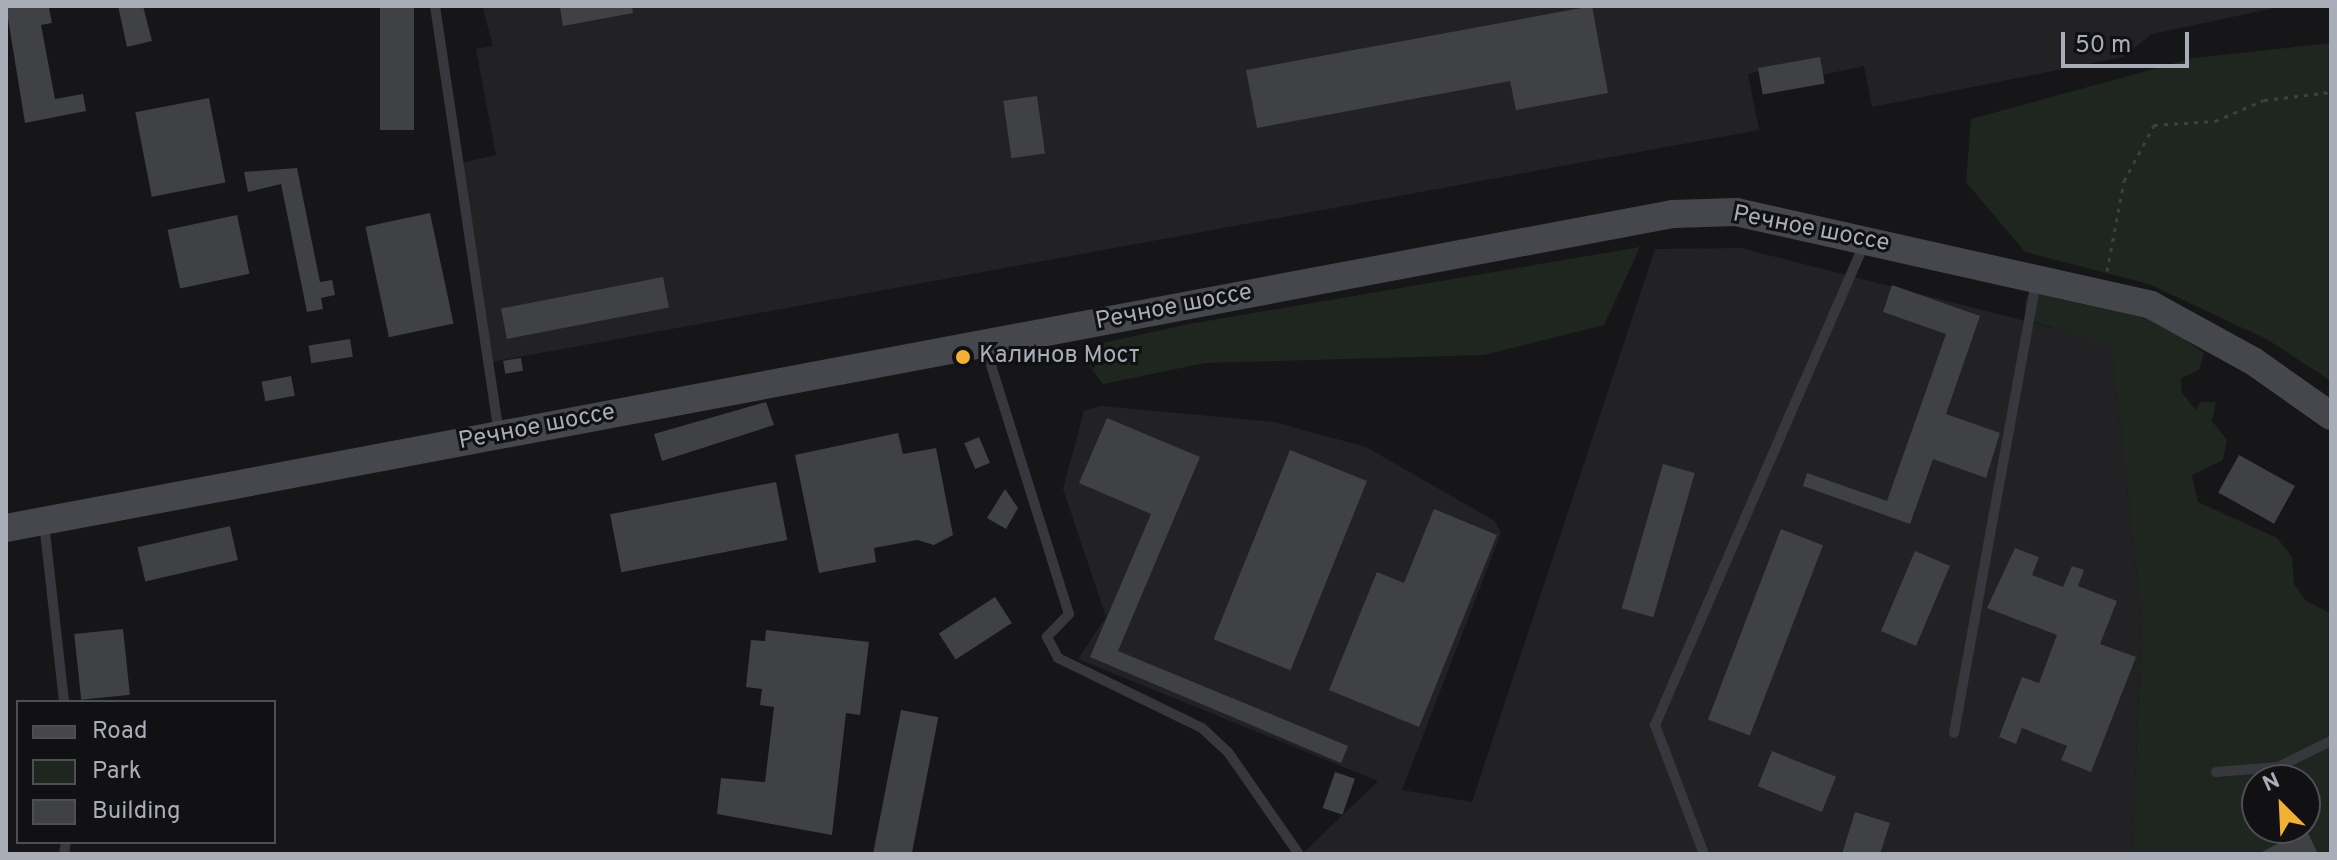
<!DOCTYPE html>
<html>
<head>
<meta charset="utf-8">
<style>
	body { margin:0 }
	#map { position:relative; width:2337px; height:860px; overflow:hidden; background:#161618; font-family:Overpass,sans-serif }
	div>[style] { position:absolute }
	.built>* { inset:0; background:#222225 }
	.green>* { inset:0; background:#1e261f }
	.building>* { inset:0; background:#404145; transform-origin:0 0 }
	.path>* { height:3px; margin-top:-1.5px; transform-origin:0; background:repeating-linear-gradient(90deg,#3d3f44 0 4px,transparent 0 10px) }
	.lane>* { height:10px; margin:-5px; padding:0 5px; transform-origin:5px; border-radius:5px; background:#37383d }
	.secondary>* { height:28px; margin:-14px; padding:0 14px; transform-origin:14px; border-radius:14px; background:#45474d }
	.dots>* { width:22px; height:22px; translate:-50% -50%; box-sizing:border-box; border:4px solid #111113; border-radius:50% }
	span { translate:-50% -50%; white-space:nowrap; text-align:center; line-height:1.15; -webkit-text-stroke:6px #111113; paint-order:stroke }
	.street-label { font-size:24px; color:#a8adb8 }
	.poi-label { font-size:24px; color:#a8adb8 }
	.left { translate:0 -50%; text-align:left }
	.frame { position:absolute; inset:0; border:8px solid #a8adb8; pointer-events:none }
	.legend { position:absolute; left:16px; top:700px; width:260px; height:144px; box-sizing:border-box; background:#111113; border:2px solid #4d4f55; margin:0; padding:10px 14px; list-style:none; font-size:24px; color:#a8adb8 }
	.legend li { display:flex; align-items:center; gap:16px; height:40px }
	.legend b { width:40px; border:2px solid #4d4f55 }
	.north { position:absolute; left:2241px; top:764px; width:80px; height:80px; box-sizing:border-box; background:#111113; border:2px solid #4d4f55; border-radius:50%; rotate:336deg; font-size:22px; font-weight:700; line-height:32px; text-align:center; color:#a8adb8 }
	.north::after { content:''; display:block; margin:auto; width:28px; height:36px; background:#f2b134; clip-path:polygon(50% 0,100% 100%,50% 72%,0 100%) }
	.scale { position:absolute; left:2061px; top:32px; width:128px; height:36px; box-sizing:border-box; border:4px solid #a8adb8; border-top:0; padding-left:10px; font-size:24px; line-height:28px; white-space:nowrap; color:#a8adb8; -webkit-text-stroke:6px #111113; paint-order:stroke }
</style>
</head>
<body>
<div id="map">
	<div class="built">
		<div style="clip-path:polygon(491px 6px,2284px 6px,2152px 34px,2123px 57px,1872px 107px,1864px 66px,1773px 85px,1769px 69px,1748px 74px,1759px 130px,491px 362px,457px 164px,496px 155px,476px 49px,493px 46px,483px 9px)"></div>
		<div style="clip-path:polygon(1741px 248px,2111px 343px,2142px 622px,2132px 854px,1302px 854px,1378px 781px,1078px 659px,1106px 617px,1063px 489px,1084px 411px,1101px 406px,1274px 422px,1366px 447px,1495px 521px,1501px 533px,1402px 790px,1472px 802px,1655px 249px)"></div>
	</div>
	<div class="green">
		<div style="clip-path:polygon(2331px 43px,2331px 381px,2268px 340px,2149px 284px,2025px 252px,1966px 182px,1971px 119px,2194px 58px)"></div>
		<div style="clip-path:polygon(1640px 247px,1604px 325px,1484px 355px,1205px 363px,1103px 384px,1086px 361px,1102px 343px,1189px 324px)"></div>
		<div style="clip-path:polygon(evenodd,2036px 279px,2162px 324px,2204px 353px,2199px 370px,2181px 378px,2182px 393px,2196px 410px,2200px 402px,2216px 402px,2212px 421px,2227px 440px,2223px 460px,2192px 475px,2198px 502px,2277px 538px,2292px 557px,2294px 584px,2305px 600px,2331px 614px,2331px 854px,2132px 854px,2142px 622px,2111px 344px,2026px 320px,2025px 302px,2036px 279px,2257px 780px,2305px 780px,2305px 828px,2257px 828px,2257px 780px)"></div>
	</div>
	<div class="building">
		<div style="clip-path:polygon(6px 6px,49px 8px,52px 23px,41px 25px,55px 99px,83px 94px,86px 111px,25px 123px)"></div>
		<div style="clip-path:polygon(118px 6px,143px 6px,152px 41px,127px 47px)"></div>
		<div style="left:380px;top:6px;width:34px;height:124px"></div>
		<div style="clip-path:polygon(632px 6px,633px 13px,563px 26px,560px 7px)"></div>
		<div style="clip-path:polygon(1592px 6px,1608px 93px,1516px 110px,1510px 81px,1257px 128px,1246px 70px)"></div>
		<div style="left:1820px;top:57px;width:27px;height:63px;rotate:80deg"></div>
		<div style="left:1037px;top:96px;width:58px;height:34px;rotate:82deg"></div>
		<div style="left:209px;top:98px;width:86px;height:75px;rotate:79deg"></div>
		<div style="clip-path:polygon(297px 168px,320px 282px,332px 280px,335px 295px,321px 298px,323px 309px,307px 312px,281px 184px,248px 192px,244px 172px)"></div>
		<div style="left:430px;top:213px;width:113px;height:66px;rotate:78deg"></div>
		<div style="left:237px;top:215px;width:60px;height:71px;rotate:78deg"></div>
		<div style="left:663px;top:277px;width:31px;height:165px;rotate:79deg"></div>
		<div style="clip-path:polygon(1892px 285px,1980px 316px,1946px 414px,2000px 433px,1986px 478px,1933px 459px,1910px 524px,1803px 486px,1807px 473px,1887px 501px,1946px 334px,1883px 312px)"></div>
		<div style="left:350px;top:339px;width:18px;height:42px;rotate:81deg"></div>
		<div style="left:521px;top:358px;width:13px;height:18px;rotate:81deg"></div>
		<div style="left:291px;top:376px;width:20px;height:30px;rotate:79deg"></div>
		<div style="clip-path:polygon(766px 402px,774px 425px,662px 461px,654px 434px)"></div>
		<div style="clip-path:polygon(1107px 418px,1200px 457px,1118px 651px,1348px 746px,1341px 763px,1090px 657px,1151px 514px,1079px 483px)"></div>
		<div style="clip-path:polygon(898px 433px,903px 454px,936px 448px,953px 535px,934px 545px,917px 540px,874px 548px,876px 562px,819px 573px,795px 455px)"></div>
		<div style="left:979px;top:437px;width:28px;height:16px;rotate:67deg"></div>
		<div style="left:1290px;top:450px;width:83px;height:204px;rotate:22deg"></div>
		<div style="left:2239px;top:455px;width:64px;height:43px;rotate:29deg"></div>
		<div style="left:1663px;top:464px;width:33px;height:150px;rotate:16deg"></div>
		<div style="left:776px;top:482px;width:59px;height:169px;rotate:79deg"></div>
		<div style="clip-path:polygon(1005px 489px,1018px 508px,1006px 529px,987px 518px)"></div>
		<div style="clip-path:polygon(1434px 509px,1497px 535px,1419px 727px,1329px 690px,1377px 572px,1404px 583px)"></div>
		<div style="left:230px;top:526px;width:35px;height:95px;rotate:77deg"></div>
		<div style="left:1781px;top:529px;width:45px;height:204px;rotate:21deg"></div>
		<div style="clip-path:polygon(2015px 548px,2039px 557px,2032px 575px,2063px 587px,2072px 566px,2084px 570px,2078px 586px,2117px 601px,2100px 644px,2136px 657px,2091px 772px,2061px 760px,2067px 746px,2022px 728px,2016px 744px,1999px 737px,2022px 677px,2039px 683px,2057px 635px,1987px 608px)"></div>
		<div style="left:1915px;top:551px;width:38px;height:87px;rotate:23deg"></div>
		<div style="left:995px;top:597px;width:31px;height:67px;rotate:57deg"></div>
		<div style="left:123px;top:629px;width:66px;height:49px;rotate:84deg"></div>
		<div style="clip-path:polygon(766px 630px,869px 642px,860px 715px,846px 713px,832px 835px,717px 814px,721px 778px,765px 782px,774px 707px,760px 705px,762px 689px,746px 687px,751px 640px,765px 641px)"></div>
		<div style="left:901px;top:710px;width:38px;height:146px;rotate:11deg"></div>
		<div style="left:1772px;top:751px;width:69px;height:38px;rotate:22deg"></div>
		<div style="left:1335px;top:772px;width:21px;height:38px;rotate:19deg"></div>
		<div style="clip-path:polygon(1855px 812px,1890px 823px,1880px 854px,1842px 854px)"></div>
		<div style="clip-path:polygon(2306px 829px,2318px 854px,2258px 854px)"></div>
	</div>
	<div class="path">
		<div style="left:2107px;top:271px;width:92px;rotate:-79.3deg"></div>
		<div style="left:2124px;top:181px;width:64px;rotate:-61.8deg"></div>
		<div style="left:2154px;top:125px;width:61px;rotate:-3.8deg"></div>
		<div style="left:2215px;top:121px;width:53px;rotate:-23.2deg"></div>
		<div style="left:2264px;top:100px;width:67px;rotate:-6.8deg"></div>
	</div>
	<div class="lane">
		<div style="left:435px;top:6px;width:432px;rotate:81.5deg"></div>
		<div style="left:985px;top:346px;width:281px;rotate:72.6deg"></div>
		<div style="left:1069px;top:614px;width:32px;rotate:134deg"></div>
		<div style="left:1047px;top:637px;width:24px;rotate:62deg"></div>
		<div style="left:1058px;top:658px;width:160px;rotate:25.9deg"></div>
		<div style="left:1202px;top:728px;width:35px;rotate:43deg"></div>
		<div style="left:1228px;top:752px;width:124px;rotate:55.2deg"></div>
		<div style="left:44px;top:523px;width:180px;rotate:83.6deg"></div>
		<div style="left:1954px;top:733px;width:459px;rotate:-79.7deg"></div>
		<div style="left:2216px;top:772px;width:62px;rotate:-4.6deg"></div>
		<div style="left:2278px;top:767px;width:59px;rotate:-26.1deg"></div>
		<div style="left:64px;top:854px;width:12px;rotate:-81deg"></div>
		<div style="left:1704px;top:854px;width:138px;rotate:-110.8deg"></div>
		<div style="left:1655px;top:725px;width:527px;rotate:-66.5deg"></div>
	</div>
	<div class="secondary">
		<div style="left:6px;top:528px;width:1696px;rotate:-10.67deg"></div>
		<div style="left:1673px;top:214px;width:63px;rotate:-1.8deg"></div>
		<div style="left:1736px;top:212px;width:425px;rotate:12.6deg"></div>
		<div style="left:2151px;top:305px;width:116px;rotate:28.8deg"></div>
		<div style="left:2253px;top:361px;width:95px;rotate:35.2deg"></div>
	</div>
	<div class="dots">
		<div style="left:963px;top:357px;background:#f2b134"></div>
	</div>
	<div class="street-label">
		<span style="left:1811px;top:230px;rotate:11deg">Речное шоссе</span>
		<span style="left:1174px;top:308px;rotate:-11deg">Речное шоссе</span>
		<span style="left:537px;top:428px;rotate:-11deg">Речное шоссе</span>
	</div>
	<div class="poi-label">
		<span class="left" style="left:979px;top:357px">Калинов Мост</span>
	</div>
	<div class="frame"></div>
	<ul class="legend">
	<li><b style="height:10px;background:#45474d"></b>Road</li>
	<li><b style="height:22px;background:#1e261f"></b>Park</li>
	<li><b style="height:22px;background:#404145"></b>Building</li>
	</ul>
	<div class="north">N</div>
	<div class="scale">50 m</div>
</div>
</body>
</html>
